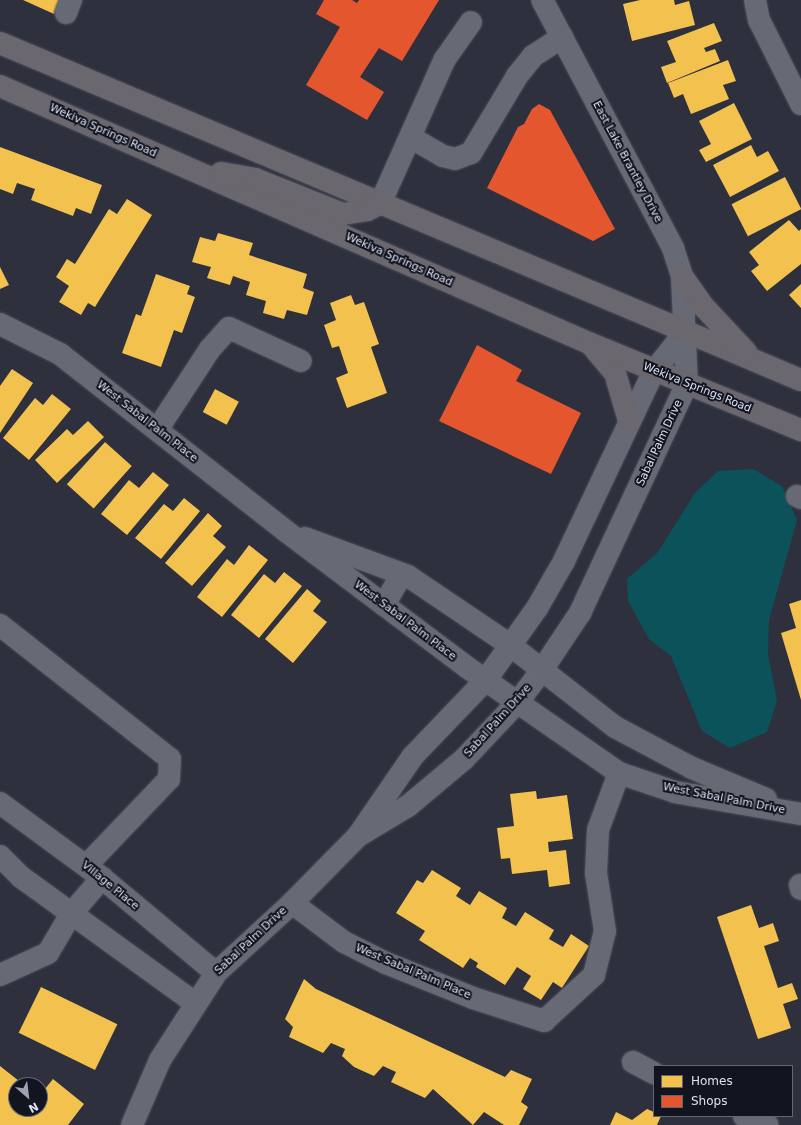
<!DOCTYPE html>
<html>
<head>
<meta charset="utf-8">
<style>
	body { margin:0 }
	#map { position:relative; width:801px; height:1125px; overflow:hidden; background:#2e303e; font-family:"DejaVu Sans",sans-serif }
	div>[style] { position:absolute }
	.water>* { inset:0; background:#0b525a }
	.homes>* { inset:0; background:#f2c14e; transform-origin:0 0 }
	.shops>* { inset:0; background:#e4572e }
	.roads { filter:drop-shadow(0 0 1px #4b4d5a) drop-shadow(0 0 1px #4b4d5a) }
	.minor>* { height:22px; margin:-11px; padding:0 11px; transform-origin:11px; border-radius:11px; background:#676974 }
	.major>* { height:22px; margin:-11px; padding:0 11px; transform-origin:11px; border-radius:11px; background:#6b676f }
	span { translate:-50% -50%; white-space:nowrap; text-align:center; line-height:1.15; -webkit-text-stroke:4px #121420; paint-order:stroke }
	.street-label { font-size:11px; color:#dce0f1 }
	.legend { position:absolute; left:653px; top:1065px; width:140px; height:52px; box-sizing:border-box; background:#121420; border:1px solid #636674; margin:0; padding:5px 7px; list-style:none; font-size:12px; color:#dce0f1 }
	.legend li { display:flex; align-items:center; gap:8px; height:20px }
	.legend b { width:20px; border:1px solid #636674 }
	.north { position:absolute; left:8px; top:1077px; width:40px; height:40px; box-sizing:border-box; background:#121420; border:1px solid #636674; border-radius:50%; rotate:152deg; font-size:11px; font-weight:700; line-height:16px; text-align:center; color:#dce0f1 }
	.north::after { content:''; display:block; margin:auto; width:14px; height:18px; background:#9fa2b2; clip-path:polygon(50% 0,100% 100%,50% 72%,0 100%) }
</style>
</head>
<body>
<div id="map">
	<div class="water">
		<div style="clip-path:polygon(753px 469px,782px 486px,797px 520px,769px 620px,768px 654px,777px 701px,767px 732px,730px 748px,702px 731px,671px 656px,649px 639px,628px 601px,627px 579px,658px 552px,695px 493px,718px 471px)"></div>
	</div>
	<div class="homes">
		<div style="clip-path:polygon(23px 0,60px 0,54px 14px)"></div>
		<div style="clip-path:polygon(640px 0,674px 0,675px 5px,689px 1px,695px 25px,632px 41px,623px 4px)"></div>
		<div style="clip-path:polygon(714px 23px,722px 41px,704px 48px,706px 52px,715px 49px,720px 61px,667px 83px,661px 67px,676px 62px,667px 41px)"></div>
		<div style="clip-path:polygon(728px 60px,736px 81px,723px 85px,729px 99px,691px 114px,683px 94px,674px 98px,668px 83px)"></div>
		<div style="clip-path:polygon(734px 103px,752px 139px,706px 162px,699px 150px,711px 144px,699px 121px)"></div>
		<div style="clip-path:polygon(751px 145px,757px 157px,768px 151px,779px 171px,730px 197px,713px 165px)"></div>
		<div style="clip-path:polygon(0 147px,102px 185px,91px 214px,76px 208px,73px 216px,31px 200px,35px 189px,17px 183px,13px 194px,0 189px)"></div>
		<div style="left:785px;top:177px;width:36px;height:60px;rotate:63deg"></div>
		<div style="clip-path:polygon(127px 199px,152px 215px,95px 307px,88px 303px,81px 315px,59px 302px,69px 286px,56px 277px,67px 259px,75px 264px,109px 209px,117px 214px)"></div>
		<div style="clip-path:polygon(789px 220px,799px 231px,801px 229px,801px 264px,767px 291px,751px 271px,759px 265px,749px 252px)"></div>
		<div style="clip-path:polygon(218px 233px,253px 243px,249px 255px,307px 274px,303px 288px,314px 292px,307px 315px,287px 310px,284px 319px,263px 313px,266px 301px,246px 295px,250px 282px,233px 276px,230px 285px,207px 278px,211px 267px,192px 262px,200px 237px,215px 241px)"></div>
		<div style="clip-path:polygon(0 267px,9px 285px,0 289px)"></div>
		<div style="clip-path:polygon(156px 274px,190px 286px,187px 294px,195px 297px,182px 333px,174px 330px,161px 367px,122px 353px,136px 314px,141px 316px)"></div>
		<div style="clip-path:polygon(801px 284px,801px 308px,789px 295px)"></div>
		<div style="clip-path:polygon(351px 295px,355px 305px,364px 302px,379px 344px,371px 347px,387px 393px,347px 408px,336px 378px,348px 373px,339px 346px,332px 348px,324px 325px,336px 320px,330px 303px)"></div>
		<div style="clip-path:polygon(12px 369px,33px 383px,0 433px,0 386px)"></div>
		<div style="left:215px;top:389px;width:27px;height:26px;rotate:28deg"></div>
		<div style="clip-path:polygon(52px 394px,71px 409px,29px 460px,3px 438px,35px 398px,43px 405px)"></div>
		<div style="clip-path:polygon(88px 421px,104px 437px,57px 483px,35px 460px,67px 429px,73px 435px)"></div>
		<div style="left:105px;top:442px;width:36px;height:57px;rotate:42deg"></div>
		<div style="clip-path:polygon(153px 472px,169px 485px,127px 535px,101px 514px,129px 480px,139px 488px)"></div>
		<div style="clip-path:polygon(184px 498px,200px 511px,161px 559px,135px 538px,164px 504px,173px 511px)"></div>
		<div style="clip-path:polygon(208px 513px,222px 526px,213px 536px,226px 547px,192px 586px,165px 563px)"></div>
		<div style="clip-path:polygon(249px 545px,268px 560px,222px 617px,197px 597px,227px 559px,234px 565px)"></div>
		<div style="clip-path:polygon(284px 572px,302px 586px,259px 638px,231px 615px,264px 574px,275px 583px)"></div>
		<div style="clip-path:polygon(307px 589px,321px 601px,313px 611px,327px 622px,293px 663px,265px 639px)"></div>
		<div style="clip-path:polygon(801px 600px,801px 700px,781px 633px,796px 628px,789px 604px)"></div>
		<div style="clip-path:polygon(536px 791px,537px 799px,567px 795px,573px 839px,548px 842px,549px 852px,566px 850px,570px 884px,549px 887px,547px 870px,512px 874px,510px 858px,501px 859px,497px 828px,514px 826px,510px 794px)"></div>
		<div style="clip-path:polygon(432px 870px,461px 888px,456px 896px,470px 905px,479px 891px,507px 908px,502px 918px,516px 926px,525px 912px,554px 930px,549px 939px,563px 947px,571px 934px,589px 946px,562px 988px,553px 982px,541px 1000px,523px 989px,531px 976px,517px 967px,505px 985px,476px 967px,478px 963px,470px 958px,463px 968px,419px 940px,425px 931px,396px 913px,417px 880px,423px 883px)"></div>
		<div style="clip-path:polygon(751px 905px,759px 928px,773px 923px,779px 941px,764px 946px,778px 988px,792px 983px,798px 999px,783px 1004px,791px 1028px,758px 1039px,717px 917px)"></div>
		<div style="clip-path:polygon(304px 979px,316px 989px,505px 1077px,511px 1070px,532px 1079px,521px 1102px,528px 1107px,519px 1125px,504px 1125px,484px 1112px,473px 1125px,433px 1089px,425px 1098px,391px 1082px,396px 1072px,383px 1066px,374px 1076px,354px 1067px,342px 1056px,345px 1049px,331px 1043px,323px 1053px,289px 1037px,293px 1027px,285px 1019px)"></div>
		<div style="left:41px;top:987px;width:85px;height:51px;rotate:26deg"></div>
		<div style="clip-path:polygon(0 1066px,24px 1085px,16px 1085px,16px 1109px,40px 1109px,40px 1095px,53px 1079px,84px 1104px,68px 1125px,0 1125px)"></div>
		<div style="clip-path:polygon(647px 1109px,654px 1112px,654px 1116px,661px 1116px,657px 1125px,610px 1125px,616px 1112px,632px 1120px)"></div>
	</div>
	<div class="shops">
		<div style="clip-path:polygon(324px 0,352px 0,357px 3px,359px 0,439px 0,402px 61px,379px 48px,360px 77px,384px 92px,367px 120px,306px 85px,340px 27px,316px 14px)"></div>
		<div style="clip-path:polygon(539px 104px,550px 110px,615px 229px,593px 241px,487px 188px,518px 127px,524px 124px,532px 109px)"></div>
		<div style="clip-path:polygon(477px 345px,522px 370px,516px 381px,581px 413px,551px 474px,439px 421px)"></div>
	</div>
	<div class="roads">
		<div class="minor">
			<div style="left:755px;top:0;width:20px;rotate:79deg"></div>
			<div style="left:759px;top:20px;width:94px;rotate:63.4deg"></div>
			<div style="left:66px;top:13px;width:14px;rotate:-69deg"></div>
			<div style="left:410px;top:137px;width:38px;rotate:30deg"></div>
			<div style="left:443px;top:156px;width:12px;rotate:14deg"></div>
			<div style="left:455px;top:159px;width:17px;rotate:-21deg"></div>
			<div style="left:471px;top:153px;width:90px;rotate:-59.1deg"></div>
			<div style="left:517px;top:76px;width:26px;rotate:-51deg"></div>
			<div style="left:533px;top:56px;width:35px;rotate:-33deg"></div>
			<div style="left:380px;top:204px;width:159px;rotate:-65.9deg"></div>
			<div style="left:445px;top:59px;width:45px;rotate:-54.9deg"></div>
			<div style="left:0;top:324px;width:67px;rotate:26.6deg"></div>
			<div style="left:60px;top:354px;width:288px;rotate:38.1deg"></div>
			<div style="left:287px;top:532px;width:226px;rotate:36.9deg"></div>
			<div style="left:468px;top:668px;width:184px;rotate:34.8deg"></div>
			<div style="left:619px;top:773px;width:59px;rotate:18.7deg"></div>
			<div style="left:675px;top:792px;width:128px;rotate:9.9deg"></div>
			<div style="left:157px;top:430px;width:97px;rotate:-56.8deg"></div>
			<div style="left:210px;top:349px;width:28px;rotate:-48deg"></div>
			<div style="left:229px;top:328px;width:79px;rotate:24.6deg"></div>
			<div style="left:797px;top:496px;width:4px;rotate:27deg"></div>
			<div style="left:305px;top:538px;width:110px;rotate:20.3deg"></div>
			<div style="left:408px;top:576px;width:123px;rotate:34.1deg"></div>
			<div style="left:510px;top:645px;width:133px;rotate:38deg"></div>
			<div style="left:615px;top:727px;width:87px;rotate:28deg"></div>
			<div style="left:692px;top:768px;width:80px;rotate:22.7deg"></div>
			<div style="left:384px;top:605px;width:36px;rotate:-60deg"></div>
			<div style="left:0;top:625px;width:216px;rotate:38.2deg"></div>
			<div style="left:170px;top:759px;width:20px;rotate:93deg"></div>
			<div style="left:169px;top:779px;width:120px;rotate:133.7deg"></div>
			<div style="left:0;top:803px;width:127px;rotate:36.3deg"></div>
			<div style="left:102px;top:878px;width:148px;rotate:39.8deg"></div>
			<div style="left:358px;top:836px;width:58px;rotate:-31deg"></div>
			<div style="left:408px;top:806px;width:73px;rotate:-40deg"></div>
			<div style="left:464px;top:759px;width:77px;rotate:-46.6deg"></div>
			<div style="left:517px;top:703px;width:41px;rotate:-52.9deg"></div>
			<div style="left:542px;top:670px;width:69px;rotate:-56.3deg"></div>
			<div style="left:580px;top:613px;width:253px;rotate:-65deg"></div>
			<div style="left:687px;top:384px;width:108px;rotate:-92.7deg"></div>
			<div style="left:682px;top:276px;width:29px;rotate:-108deg"></div>
			<div style="left:673px;top:248px;width:280px;rotate:-117.8deg"></div>
			<div style="left:0;top:856px;width:30px;rotate:45deg"></div>
			<div style="left:21px;top:877px;width:215px;rotate:35.9deg"></div>
			<div style="left:800px;top:885px;width:4px;rotate:76deg"></div>
			<div style="left:292px;top:903px;width:65px;rotate:36.9deg"></div>
			<div style="left:344px;top:942px;width:47px;rotate:26.6deg"></div>
			<div style="left:386px;top:963px;width:94px;rotate:21.9deg"></div>
			<div style="left:473px;top:998px;width:75px;rotate:17.9deg"></div>
			<div style="left:544px;top:1021px;width:68px;rotate:-42.6deg"></div>
			<div style="left:594px;top:975px;width:45px;rotate:-76deg"></div>
			<div style="left:605px;top:931px;width:59px;rotate:-98.8deg"></div>
			<div style="left:596px;top:873px;width:43px;rotate:-87.3deg"></div>
			<div style="left:598px;top:830px;width:61px;rotate:-69.8deg"></div>
			<div style="left:0;top:975px;width:53px;rotate:-24.6deg"></div>
			<div style="left:48px;top:953px;width:45px;rotate:-59.5deg"></div>
			<div style="left:71px;top:914px;width:48px;rotate:-49.3deg"></div>
			<div style="left:633px;top:1062px;width:24px;rotate:28deg"></div>
			<div style="left:744px;top:1116px;width:25px;rotate:21deg"></div>
			<div style="left:132px;top:1125px;width:71px;rotate:-66.7deg"></div>
			<div style="left:160px;top:1060px;width:103px;rotate:-57.2deg"></div>
			<div style="left:216px;top:973px;width:103px;rotate:-42.6deg"></div>
			<div style="left:292px;top:903px;width:94px;rotate:-45.4deg"></div>
			<div style="left:358px;top:836px;width:97px;rotate:-55.5deg"></div>
			<div style="left:413px;top:756px;width:104px;rotate:-46.2deg"></div>
			<div style="left:485px;top:681px;width:90px;rotate:-54.5deg"></div>
			<div style="left:537px;top:608px;width:54px;rotate:-60.1deg"></div>
			<div style="left:564px;top:561px;width:210px;rotate:-64.7deg"></div>
			<div style="left:654px;top:371px;width:50px;rotate:-51.5deg"></div>
		</div>
		<div class="major">
			<div style="left:0;top:43px;width:869px;rotate:22.82deg"></div>
			<div style="left:0;top:86px;width:645px;rotate:23.58deg"></div>
			<div style="left:591px;top:344px;width:227px;rotate:22.3deg"></div>
			<div style="left:221px;top:173px;width:35px;rotate:10deg"></div>
			<div style="left:255px;top:179px;width:95px;rotate:21.7deg"></div>
			<div style="left:343px;top:214px;width:24px;rotate:-9deg"></div>
			<div style="left:367px;top:210px;width:14px;rotate:-25deg"></div>
			<div style="left:682px;top:276px;width:37px;rotate:55deg"></div>
			<div style="left:703px;top:306px;width:63px;rotate:46.9deg"></div>
			<div style="left:593px;top:347px;width:34px;rotate:50deg"></div>
			<div style="left:615px;top:373px;width:50px;rotate:73.7deg"></div>
		</div>
	</div>
	<div class="street-label">
		<span style="left:103px;top:131px;rotate:24deg">Wekiva Springs Road</span>
		<span style="left:627px;top:162px;rotate:62deg">East Lake Brantley Drive</span>
		<span style="left:399px;top:260px;rotate:24deg">Wekiva Springs Road</span>
		<span style="left:697px;top:388px;rotate:22deg">Wekiva Springs Road</span>
		<span style="left:147px;top:422px;rotate:38deg">West Sabal Palm Place</span>
		<span style="left:660px;top:443px;rotate:-65deg">Sabal Palm Drive</span>
		<span style="left:405px;top:621px;rotate:37deg">West Sabal Palm Place</span>
		<span style="left:498px;top:721px;rotate:-48deg">Sabal Palm Drive</span>
		<span style="left:724px;top:799px;rotate:11deg">West Sabal Palm Drive</span>
		<span style="left:110px;top:886px;rotate:39deg">Village Place</span>
		<span style="left:251px;top:941px;rotate:-43deg">Sabal Palm Drive</span>
		<span style="left:413px;top:972px;rotate:23deg">West Sabal Palm Place</span>
	</div>
	<ul class="legend">
	<li><b style="height:11px;background:#f2c14e"></b>Homes</li>
	<li><b style="height:11px;background:#e4572e"></b>Shops</li>
	</ul>
	<div class="north">N</div>
</div>
</body>
</html>
